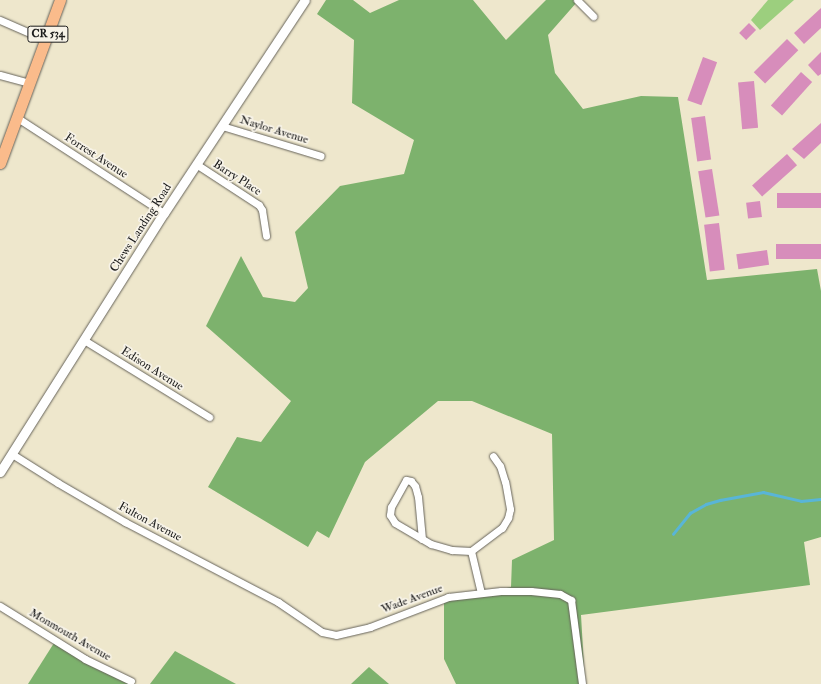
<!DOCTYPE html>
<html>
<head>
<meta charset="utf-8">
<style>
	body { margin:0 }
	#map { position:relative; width:821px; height:684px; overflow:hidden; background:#eee7cc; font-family:"IM FELL Double Pica",serif }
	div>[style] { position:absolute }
	.green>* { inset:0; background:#9ccf7e }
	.forest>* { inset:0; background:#7db26d }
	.stream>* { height:2.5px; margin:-1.25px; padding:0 1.25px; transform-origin:1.25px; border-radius:1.25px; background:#59b5d7 }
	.building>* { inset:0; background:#d78dbb; transform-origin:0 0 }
	.roads { filter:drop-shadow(0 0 1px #66635a) drop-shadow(0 0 1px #66635a) }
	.minor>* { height:7px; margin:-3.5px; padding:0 3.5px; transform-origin:3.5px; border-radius:3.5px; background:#fff }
	.tertiary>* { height:9px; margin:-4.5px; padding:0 4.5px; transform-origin:4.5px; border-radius:4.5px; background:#fff }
	.primary>* { height:11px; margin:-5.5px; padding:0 5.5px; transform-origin:5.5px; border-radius:5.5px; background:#fabb8b }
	span { translate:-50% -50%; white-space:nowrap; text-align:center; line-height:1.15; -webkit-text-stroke:3.5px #f7f3e8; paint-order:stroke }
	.shield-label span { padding:1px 3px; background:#f7f3e8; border:1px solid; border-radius:3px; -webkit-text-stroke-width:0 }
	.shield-label { font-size:11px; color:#1c1c1c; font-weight:700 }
	.street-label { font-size:12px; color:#1c1c1c }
</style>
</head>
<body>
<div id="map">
	<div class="green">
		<div style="clip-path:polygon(768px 0,794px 0,760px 30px,751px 20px)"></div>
	</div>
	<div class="forest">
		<div style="clip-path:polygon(326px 0,353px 0,370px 13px,399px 0,473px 0,506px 40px,546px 0,575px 0,577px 2px,548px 35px,555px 73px,583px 109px,641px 96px,678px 97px,707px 280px,817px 269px,821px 291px,821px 537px,804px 542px,810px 585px,581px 615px,585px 684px,456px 684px,444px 659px,444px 601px,511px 587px,512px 560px,554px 540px,552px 434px,472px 401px,438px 401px,365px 462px,329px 538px,317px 531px,308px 547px,208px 487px,237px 437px,261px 442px,291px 401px,206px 326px,241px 256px,263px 297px,295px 302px,308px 288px,295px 232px,340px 186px,404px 174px,414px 140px,352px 103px,354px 40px,317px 14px)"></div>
		<div style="clip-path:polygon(54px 643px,133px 684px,28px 684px)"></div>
		<div style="clip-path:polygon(175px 651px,236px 684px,150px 684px)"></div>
		<div style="clip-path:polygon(369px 667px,389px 684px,351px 684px)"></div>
	</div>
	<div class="stream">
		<div style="left:673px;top:534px;width:27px;rotate:-51deg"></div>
		<div style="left:690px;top:513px;width:18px;rotate:-29deg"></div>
		<div style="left:706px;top:504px;width:15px;rotate:-16deg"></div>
		<div style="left:720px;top:500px;width:44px;rotate:-10.5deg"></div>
		<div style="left:763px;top:492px;width:39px;rotate:13deg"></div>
		<div style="left:801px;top:501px;width:20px;rotate:-6deg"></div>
	</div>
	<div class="building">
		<div style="clip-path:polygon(821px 8px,821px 28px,804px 44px,794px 33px)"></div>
		<div style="left:749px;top:23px;width:10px;height:14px;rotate:45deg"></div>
		<div style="left:787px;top:39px;width:16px;height:47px;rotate:45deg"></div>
		<div style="clip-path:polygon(821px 52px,821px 74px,818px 76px,808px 65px)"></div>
		<div style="left:703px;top:57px;width:15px;height:46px;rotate:20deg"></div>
		<div style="left:801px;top:72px;width:15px;height:45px;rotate:42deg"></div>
		<div style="left:754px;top:81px;width:47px;height:16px;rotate:85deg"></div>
		<div style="left:705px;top:116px;width:44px;height:14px;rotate:82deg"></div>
		<div style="clip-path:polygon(821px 123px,821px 143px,804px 159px,792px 149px)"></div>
		<div style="left:787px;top:154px;width:15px;height:47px;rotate:48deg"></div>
		<div style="left:712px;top:169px;width:47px;height:14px;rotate:81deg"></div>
		<div style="left:821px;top:193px;width:15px;height:44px;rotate:90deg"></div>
		<div style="left:760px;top:201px;width:16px;height:14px;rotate:83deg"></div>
		<div style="left:719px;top:223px;width:47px;height:15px;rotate:83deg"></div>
		<div style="left:821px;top:244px;width:15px;height:45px;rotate:90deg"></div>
		<div style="left:767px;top:250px;width:15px;height:31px;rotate:82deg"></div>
	</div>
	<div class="roads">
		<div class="minor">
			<div style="left:577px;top:0;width:23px;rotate:45deg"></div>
			<div style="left:0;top:20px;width:50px;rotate:23.5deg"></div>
			<div style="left:0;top:75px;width:31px;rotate:15deg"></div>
			<div style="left:16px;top:117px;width:176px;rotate:33deg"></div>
			<div style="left:222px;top:126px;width:103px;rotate:16.9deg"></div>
			<div style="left:196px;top:164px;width:75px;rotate:33.1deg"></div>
			<div style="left:259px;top:205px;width:6px;rotate:59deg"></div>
			<div style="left:262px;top:210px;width:26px;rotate:81deg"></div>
			<div style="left:84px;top:340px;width:147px;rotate:31.6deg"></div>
			<div style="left:12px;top:454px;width:54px;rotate:32.2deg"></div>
			<div style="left:58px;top:483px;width:78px;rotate:30.2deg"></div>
			<div style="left:125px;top:522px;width:173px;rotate:27.6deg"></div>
			<div style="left:278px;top:602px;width:53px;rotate:34.3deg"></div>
			<div style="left:322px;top:632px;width:14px;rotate:12deg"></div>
			<div style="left:336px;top:635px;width:35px;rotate:-13deg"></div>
			<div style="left:370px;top:627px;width:84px;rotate:-21deg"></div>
			<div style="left:448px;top:597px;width:53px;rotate:-6.5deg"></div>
			<div style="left:501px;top:591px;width:30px"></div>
			<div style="left:531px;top:591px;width:29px;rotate:6deg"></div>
			<div style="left:560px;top:594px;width:13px;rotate:29deg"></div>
			<div style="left:571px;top:600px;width:85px;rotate:82.5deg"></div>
			<div style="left:422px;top:539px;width:42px;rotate:-95.4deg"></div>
			<div style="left:418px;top:497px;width:11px;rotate:-105deg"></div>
			<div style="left:415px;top:486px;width:6px;rotate:-129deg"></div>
			<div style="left:411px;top:481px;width:5px;rotate:-169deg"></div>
			<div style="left:406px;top:480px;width:31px;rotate:119deg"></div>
			<div style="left:391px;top:507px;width:8px;rotate:97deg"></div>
			<div style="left:390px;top:515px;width:9px;rotate:58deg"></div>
			<div style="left:395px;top:523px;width:42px;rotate:30.3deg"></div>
			<div style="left:431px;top:544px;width:22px;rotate:16deg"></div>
			<div style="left:452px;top:550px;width:19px;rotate:3deg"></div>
			<div style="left:471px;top:551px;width:39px;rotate:-37deg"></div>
			<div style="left:502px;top:528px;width:12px;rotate:-59deg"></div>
			<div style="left:508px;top:518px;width:9px;rotate:-77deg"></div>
			<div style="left:510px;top:509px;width:27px;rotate:-100deg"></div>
			<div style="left:505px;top:482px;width:17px;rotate:-107deg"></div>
			<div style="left:500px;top:466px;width:12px;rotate:-125deg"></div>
			<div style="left:471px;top:551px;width:43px;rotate:76.6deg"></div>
			<div style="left:0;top:606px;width:100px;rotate:31.9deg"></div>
			<div style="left:85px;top:659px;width:51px;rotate:25.6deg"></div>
		</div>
		<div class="tertiary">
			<div style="left:0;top:472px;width:307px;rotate:-57.7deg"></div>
			<div style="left:164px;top:213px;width:255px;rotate:-56.5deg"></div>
		</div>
		<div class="primary">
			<div style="left:0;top:163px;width:174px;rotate:-69.8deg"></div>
		</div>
	</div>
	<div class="shield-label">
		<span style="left:48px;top:34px">CR 534</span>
	</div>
	<div class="street-label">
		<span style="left:274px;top:130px;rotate:17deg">Naylor Avenue</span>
		<span style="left:96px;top:156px;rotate:33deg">Forrest Avenue</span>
		<span style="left:237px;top:178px;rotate:33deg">Barry Place</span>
		<span style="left:141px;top:228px;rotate:-57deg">Chews Landing Road</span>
		<span style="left:152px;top:369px;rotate:32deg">Edison Avenue</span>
		<span style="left:150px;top:522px;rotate:28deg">Fulton Avenue</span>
		<span style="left:412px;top:599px;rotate:-20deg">Wade Avenue</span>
		<span style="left:70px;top:635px;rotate:30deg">Monmouth Avenue</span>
	</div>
</div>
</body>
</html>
